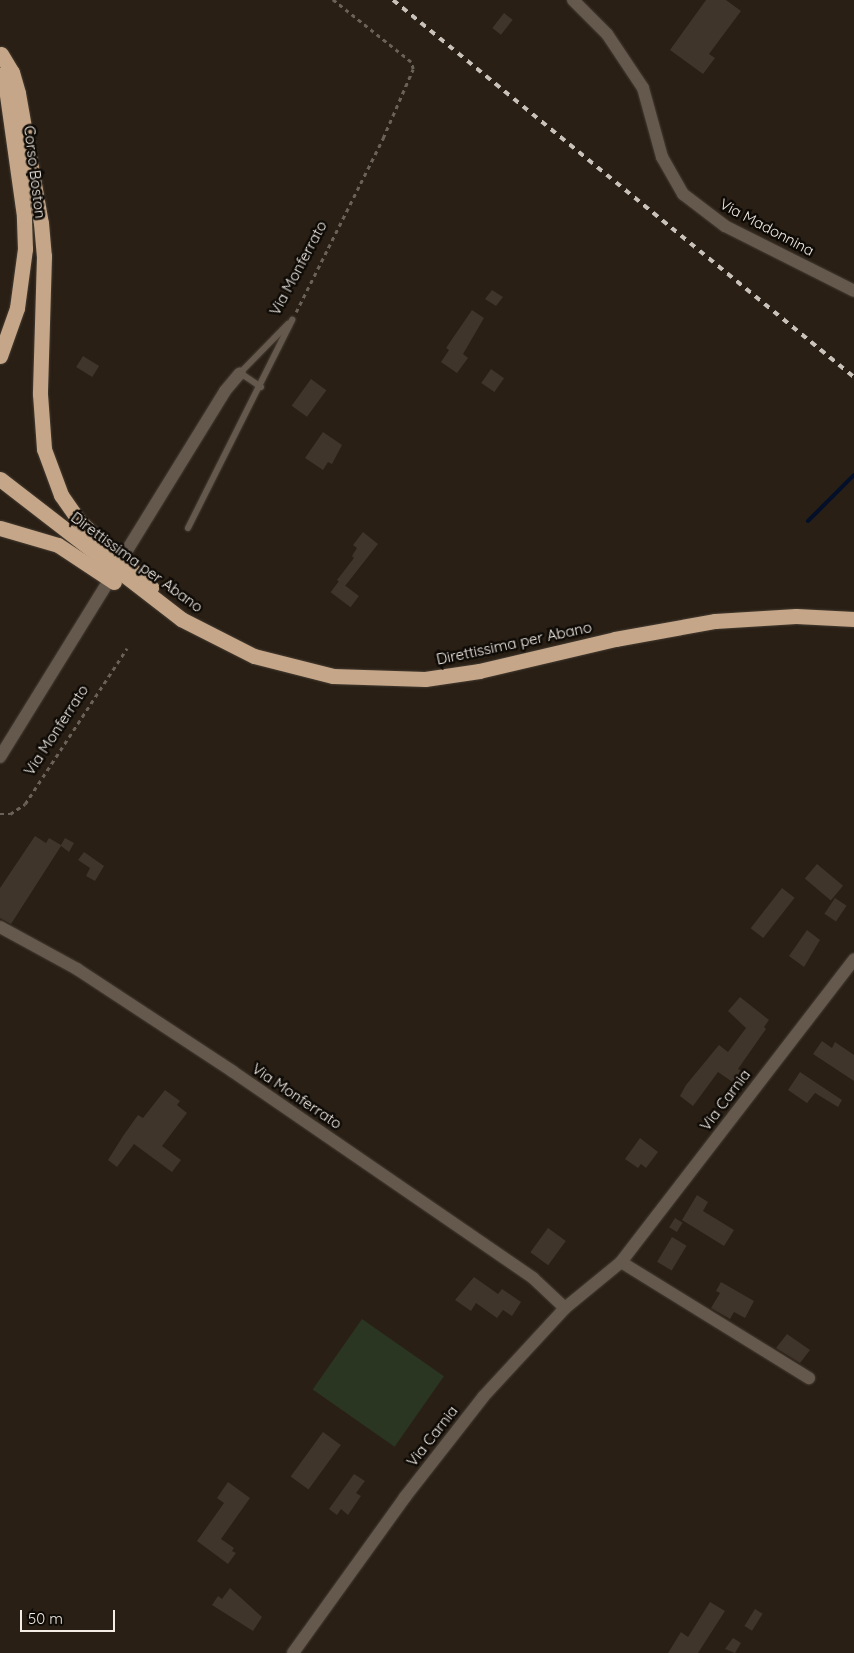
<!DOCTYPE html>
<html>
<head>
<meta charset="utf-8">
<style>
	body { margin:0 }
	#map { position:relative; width:854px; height:1653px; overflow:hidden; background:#291f15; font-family:Quicksand,sans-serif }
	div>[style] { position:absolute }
	.green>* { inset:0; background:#2a3622; transform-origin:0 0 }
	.stream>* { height:4px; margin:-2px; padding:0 2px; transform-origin:2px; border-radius:2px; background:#041029 }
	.building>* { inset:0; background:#40352a; transform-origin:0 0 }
	.path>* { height:2.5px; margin-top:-1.25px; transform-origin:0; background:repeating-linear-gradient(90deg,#6a6158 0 4px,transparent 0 8px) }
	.roads { filter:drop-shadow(0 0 1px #453c32) drop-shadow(0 0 1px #453c32) }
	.lane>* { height:6px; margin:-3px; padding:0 3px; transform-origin:3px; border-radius:3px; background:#65594d }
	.street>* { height:12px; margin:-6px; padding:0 6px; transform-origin:6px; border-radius:6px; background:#65594d }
	.highway>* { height:15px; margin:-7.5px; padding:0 7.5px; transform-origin:7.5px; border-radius:7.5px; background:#c5a688 }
	.rail>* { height:4px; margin-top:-2px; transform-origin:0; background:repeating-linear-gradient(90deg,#c9c2ba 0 6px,transparent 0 12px) }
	span { translate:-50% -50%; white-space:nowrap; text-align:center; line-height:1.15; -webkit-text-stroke:5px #0e0a06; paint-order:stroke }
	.street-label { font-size:15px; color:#f4ede6 }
	.scale { position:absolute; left:20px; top:1610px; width:95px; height:22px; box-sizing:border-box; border:2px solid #f4ede6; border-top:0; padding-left:6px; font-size:15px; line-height:18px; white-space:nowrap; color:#f4ede6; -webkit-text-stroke:4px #0e0a06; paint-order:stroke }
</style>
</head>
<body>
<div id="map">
	<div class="green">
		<div style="left:362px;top:1319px;width:100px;height:86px;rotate:35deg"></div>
	</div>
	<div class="stream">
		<div style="left:808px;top:521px;width:65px;rotate:-45deg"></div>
	</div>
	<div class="building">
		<div style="clip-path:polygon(706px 0,726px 0,741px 11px,709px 54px,715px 58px,703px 74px,670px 50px)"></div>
		<div style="left:504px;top:13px;width:11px;height:19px;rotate:38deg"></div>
		<div style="clip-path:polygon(492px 290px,503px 297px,496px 306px,485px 299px)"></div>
		<div style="clip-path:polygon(472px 310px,484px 318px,463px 354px,468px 358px,457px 373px,441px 362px,449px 350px,446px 348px)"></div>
		<div style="left:83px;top:356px;width:19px;height:13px;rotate:32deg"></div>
		<div style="left:491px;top:369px;width:16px;height:17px;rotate:35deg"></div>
		<div style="left:311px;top:379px;width:19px;height:33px;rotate:36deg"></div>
		<div style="clip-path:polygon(323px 432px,342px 445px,332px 464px,328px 462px,323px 470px,305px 458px)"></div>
		<div style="clip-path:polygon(363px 532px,378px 544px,345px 586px,337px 580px,354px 558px,352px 556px,357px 548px,353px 545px)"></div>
		<div style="left:339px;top:581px;width:25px;height:14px;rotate:37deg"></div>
		<div style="clip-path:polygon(35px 836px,46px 843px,49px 838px,61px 845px,65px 838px,74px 843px,69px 852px,61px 846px,11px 924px,0 918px,0 888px)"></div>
		<div style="clip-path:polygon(84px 852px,104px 866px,95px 881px,86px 876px,90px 868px,78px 860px)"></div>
		<div style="left:817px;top:864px;width:34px;height:19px;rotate:40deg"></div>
		<div style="left:782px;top:888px;width:16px;height:51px;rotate:38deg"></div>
		<div style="left:835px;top:898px;width:14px;height:19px;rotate:34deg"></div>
		<div style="clip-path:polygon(807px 930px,820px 940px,804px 967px,789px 956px)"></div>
		<div style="clip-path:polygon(740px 997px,769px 1020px,764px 1027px,766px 1029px,738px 1069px,742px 1071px,734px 1083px,718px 1072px,693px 1106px,680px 1096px,686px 1085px,719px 1045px,728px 1052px,746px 1028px,728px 1011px)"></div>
		<div style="clip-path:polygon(822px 1041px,832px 1048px,835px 1042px,854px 1055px,854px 1081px,813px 1054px)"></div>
		<div style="clip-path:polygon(800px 1072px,842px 1100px,838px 1107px,815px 1093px,807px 1103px,788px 1090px)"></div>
		<div style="clip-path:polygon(165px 1090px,180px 1101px,177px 1105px,187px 1113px,162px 1146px,181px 1160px,172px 1172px,134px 1144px,117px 1167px,108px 1160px,123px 1136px,138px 1115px,143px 1118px)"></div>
		<div style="clip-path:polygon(640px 1138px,658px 1152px,646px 1168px,641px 1164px,638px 1168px,625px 1159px)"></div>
		<div style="clip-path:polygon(697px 1195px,708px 1202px,703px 1211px,734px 1230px,724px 1246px,682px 1220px)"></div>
		<div style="left:675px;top:1218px;width:9px;height:11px;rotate:32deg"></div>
		<div style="left:548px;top:1228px;width:22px;height:30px;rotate:36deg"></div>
		<div style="left:672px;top:1237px;width:17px;height:29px;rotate:31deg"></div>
		<div style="clip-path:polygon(474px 1277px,498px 1294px,502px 1289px,521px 1302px,512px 1316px,503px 1310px,497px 1318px,476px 1303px,471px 1311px,455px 1300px)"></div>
		<div style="clip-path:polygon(721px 1282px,754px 1301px,745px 1318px,734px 1312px,730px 1319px,711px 1308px,720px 1293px,716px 1291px)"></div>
		<div style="clip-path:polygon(787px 1334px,810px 1350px,800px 1363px,776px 1348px)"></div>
		<div style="left:323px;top:1432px;width:22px;height:55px;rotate:36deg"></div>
		<div style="clip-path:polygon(354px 1474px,365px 1481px,356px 1493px,361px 1496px,348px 1515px,341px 1509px,337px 1515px,329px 1509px)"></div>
		<div style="clip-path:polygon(228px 1482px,250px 1498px,221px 1539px,234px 1548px,232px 1551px,236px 1553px,228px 1564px,197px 1541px,224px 1503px,217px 1498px)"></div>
		<div style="clip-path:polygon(230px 1588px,262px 1617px,253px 1631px,212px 1605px,218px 1596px,222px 1599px)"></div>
		<div style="clip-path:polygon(710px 1602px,725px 1611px,698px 1653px,668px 1653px,681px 1632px,688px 1637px)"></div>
		<div style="left:755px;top:1609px;width:9px;height:20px;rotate:32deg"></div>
		<div style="clip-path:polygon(733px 1638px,741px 1643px,735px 1653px,725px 1649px)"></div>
	</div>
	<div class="path">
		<div style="left:296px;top:312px;width:195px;rotate:-63.4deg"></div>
		<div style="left:383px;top:138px;width:75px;rotate:-66.5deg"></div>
		<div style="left:413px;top:69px;width:7px;rotate:-106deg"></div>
		<div style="left:411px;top:62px;width:100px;rotate:-141.5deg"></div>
		<div style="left:0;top:814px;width:10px"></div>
		<div style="left:10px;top:814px;width:18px;rotate:-34deg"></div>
		<div style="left:25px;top:804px;width:186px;rotate:-56.8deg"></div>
	</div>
	<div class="roads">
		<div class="lane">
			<div style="left:261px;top:387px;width:25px;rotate:-146deg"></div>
			<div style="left:240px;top:373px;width:69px;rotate:-45.6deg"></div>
			<div style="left:188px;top:528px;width:233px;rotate:-63.4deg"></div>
		</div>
		<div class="street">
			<div style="left:573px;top:0;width:48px;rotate:45deg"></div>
			<div style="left:607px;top:34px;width:65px;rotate:56.3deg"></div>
			<div style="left:643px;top:88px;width:72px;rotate:74.6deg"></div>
			<div style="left:662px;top:157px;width:43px;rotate:60.4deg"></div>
			<div style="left:683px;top:194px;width:53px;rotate:37.3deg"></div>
			<div style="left:725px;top:226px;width:144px;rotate:26.7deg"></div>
			<div style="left:126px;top:552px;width:189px;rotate:-58.4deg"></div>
			<div style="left:225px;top:391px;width:23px;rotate:-50deg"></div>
			<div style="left:0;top:757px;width:200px;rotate:-58.3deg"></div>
			<div style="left:0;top:927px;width:88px;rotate:28.6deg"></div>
			<div style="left:77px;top:969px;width:186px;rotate:33.3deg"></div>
			<div style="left:232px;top:1071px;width:365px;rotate:34.5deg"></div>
			<div style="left:533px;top:1278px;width:44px;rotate:43.2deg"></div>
			<div style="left:621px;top:1262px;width:221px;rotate:31.7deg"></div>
			<div style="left:293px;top:1653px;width:192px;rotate:-54.3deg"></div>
			<div style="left:405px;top:1497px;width:127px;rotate:-52deg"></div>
			<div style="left:483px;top:1397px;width:121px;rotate:-47.3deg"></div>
			<div style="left:565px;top:1308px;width:72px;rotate:-39.4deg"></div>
			<div style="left:621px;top:1262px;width:382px;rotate:-52.4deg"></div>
		</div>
		<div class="highway">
			<div style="left:1px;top:54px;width:21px;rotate:59deg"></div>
			<div style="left:12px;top:72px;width:22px;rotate:74deg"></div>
			<div style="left:18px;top:93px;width:132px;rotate:80deg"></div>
			<div style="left:41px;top:223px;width:33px;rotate:85deg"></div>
			<div style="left:44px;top:256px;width:138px;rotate:91.7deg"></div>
			<div style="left:40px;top:394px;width:55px;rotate:85.8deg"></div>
			<div style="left:44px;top:449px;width:49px;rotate:69.7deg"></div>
			<div style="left:61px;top:495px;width:32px;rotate:55deg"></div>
			<div style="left:79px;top:521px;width:98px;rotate:42.5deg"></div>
			<div style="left:0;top:356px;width:51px;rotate:-70.5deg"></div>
			<div style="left:17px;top:308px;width:60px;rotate:-82.3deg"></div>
			<div style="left:25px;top:249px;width:33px;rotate:-92deg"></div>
			<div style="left:24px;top:216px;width:144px;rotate:-98deg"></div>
			<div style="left:0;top:479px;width:229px;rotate:37.7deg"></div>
			<div style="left:181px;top:619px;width:82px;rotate:26.9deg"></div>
			<div style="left:254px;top:656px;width:81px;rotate:14.2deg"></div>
			<div style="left:333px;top:676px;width:92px;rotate:1.9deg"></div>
			<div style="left:425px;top:679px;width:55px;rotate:-8.4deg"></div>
			<div style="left:479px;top:671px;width:140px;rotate:-13.2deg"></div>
			<div style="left:615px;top:639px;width:102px;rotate:-10.2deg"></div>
			<div style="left:715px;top:621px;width:81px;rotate:-3.5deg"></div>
			<div style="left:796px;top:616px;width:58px;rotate:3deg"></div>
			<div style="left:0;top:528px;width:60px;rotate:16.3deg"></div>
			<div style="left:58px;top:545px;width:67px;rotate:33.5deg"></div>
		</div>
	</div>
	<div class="rail">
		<div style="left:393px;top:0;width:596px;rotate:39.28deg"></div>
	</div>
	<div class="street-label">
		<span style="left:35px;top:172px;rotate:83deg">Corso Boston</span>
		<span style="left:767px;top:227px;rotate:28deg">Via Madonnina</span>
		<span style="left:298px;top:268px;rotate:-62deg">Via Monferrato</span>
		<span style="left:137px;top:562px;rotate:36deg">Direttissima per Abano</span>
		<span style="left:514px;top:643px;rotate:-12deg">Direttissima per Abano</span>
		<span style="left:56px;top:730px;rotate:-57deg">Via Monferrato</span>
		<span style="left:297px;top:1096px;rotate:34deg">Via Monferrato</span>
		<span style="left:725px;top:1100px;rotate:-53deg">Via Carnia</span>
		<span style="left:432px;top:1436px;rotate:-52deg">Via Carnia</span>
	</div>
	<div class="scale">50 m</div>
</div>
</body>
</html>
